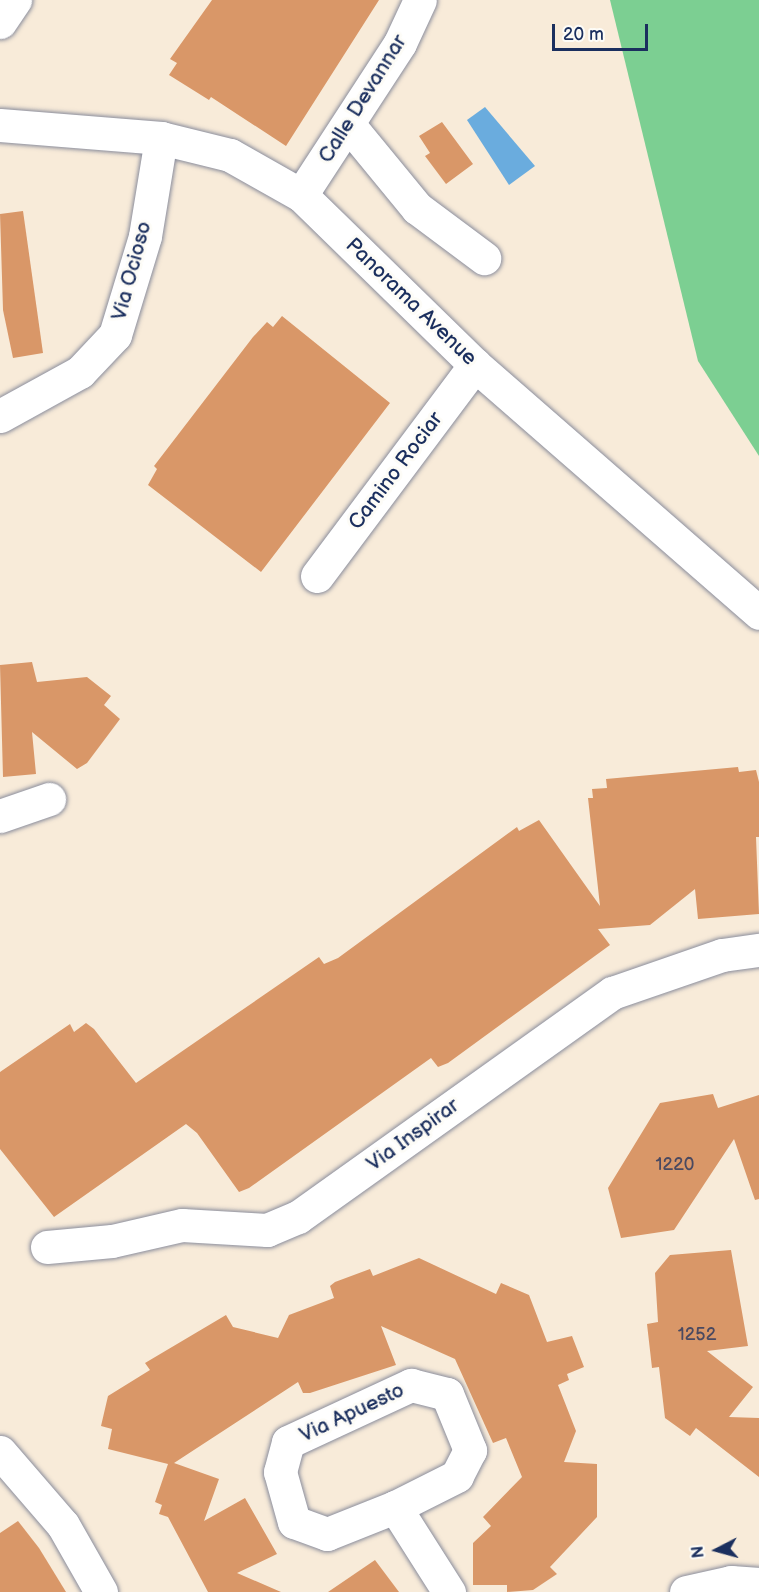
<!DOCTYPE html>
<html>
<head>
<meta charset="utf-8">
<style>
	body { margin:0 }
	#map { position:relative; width:759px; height:1592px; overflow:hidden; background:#f8ebd9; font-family:"Balsamiq Sans",sans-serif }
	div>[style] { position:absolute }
	.green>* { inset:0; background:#7ccf92 }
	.water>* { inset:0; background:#6aacde }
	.building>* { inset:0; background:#d99768 }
	.roads { filter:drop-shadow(0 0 2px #8a8d9c) drop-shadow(0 0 2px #8a8d9c) }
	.minor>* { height:33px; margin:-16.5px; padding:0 16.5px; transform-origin:16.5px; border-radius:16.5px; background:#fff }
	span { translate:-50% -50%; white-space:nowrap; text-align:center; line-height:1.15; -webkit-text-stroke:6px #fdfcf7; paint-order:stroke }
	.number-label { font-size:18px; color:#4a4960 }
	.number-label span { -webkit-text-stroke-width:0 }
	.street-label { font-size:21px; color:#1b2f5e }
	.north { position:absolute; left:687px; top:1520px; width:60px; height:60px; -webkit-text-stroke:4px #fdfcf7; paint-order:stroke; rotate:264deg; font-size:16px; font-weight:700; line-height:24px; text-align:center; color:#1b2f5e }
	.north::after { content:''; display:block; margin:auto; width:21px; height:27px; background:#1b2f5e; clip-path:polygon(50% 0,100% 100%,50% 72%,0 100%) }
	.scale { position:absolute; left:552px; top:24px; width:96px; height:27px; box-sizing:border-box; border:3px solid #1b2f5e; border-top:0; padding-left:8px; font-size:18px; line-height:21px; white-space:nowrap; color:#1b2f5e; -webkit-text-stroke:4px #fdfcf7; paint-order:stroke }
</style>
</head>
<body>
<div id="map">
	<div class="green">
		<div style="clip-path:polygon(610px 0,759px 0,759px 456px,698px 361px)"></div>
	</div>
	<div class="water">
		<div style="clip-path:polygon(485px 107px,535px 166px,509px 185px,467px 120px)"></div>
	</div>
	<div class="building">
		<div style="clip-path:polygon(212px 0,379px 0,286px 146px,211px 97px,209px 100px,169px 75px,177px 63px,170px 59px)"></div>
		<div style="clip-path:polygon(442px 122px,473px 164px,446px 184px,425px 156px,430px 153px,419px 136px)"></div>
		<div style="clip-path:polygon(23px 211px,43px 353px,13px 358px,3px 310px,0 214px)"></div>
		<div style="clip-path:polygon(282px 316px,390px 403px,261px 572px,148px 485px,157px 469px,154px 466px,253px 337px,267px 322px,273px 327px)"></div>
		<div style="clip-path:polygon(32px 662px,37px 682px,87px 677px,111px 696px,104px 705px,120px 719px,87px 763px,77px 769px,32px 732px,36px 774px,3px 777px,0 665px)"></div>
		<div style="clip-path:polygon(738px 767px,739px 772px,756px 770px,759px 782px,759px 837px,756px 837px,759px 914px,698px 919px,695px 889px,650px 925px,598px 929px,610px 945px,448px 1063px,438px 1067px,431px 1058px,249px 1188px,239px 1192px,197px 1133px,186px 1124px,54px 1217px,0 1149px,0 1072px,70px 1024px,74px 1032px,86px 1023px,94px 1029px,136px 1083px,319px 957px,324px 964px,338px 958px,517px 827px,519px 831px,539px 820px,600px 906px,588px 798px,593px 798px,592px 789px,607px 788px,606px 779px)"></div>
		<div style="clip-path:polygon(713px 1094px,718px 1108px,759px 1095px,759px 1199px,755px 1200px,734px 1139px,674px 1230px,621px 1238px,608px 1188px,660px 1103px)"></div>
		<div style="clip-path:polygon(731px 1250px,748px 1346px,707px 1351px,753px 1387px,729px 1417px,759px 1418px,759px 1477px,696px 1428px,690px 1436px,665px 1418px,659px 1367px,652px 1368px,647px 1324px,658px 1322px,655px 1273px,670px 1255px)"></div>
		<div style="clip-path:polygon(419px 1258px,496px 1294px,501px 1283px,529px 1295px,547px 1342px,572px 1336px,584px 1367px,567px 1374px,569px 1380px,558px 1385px,576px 1431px,564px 1462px,597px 1464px,597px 1517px,550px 1567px,557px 1574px,533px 1590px,507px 1592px,507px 1585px,473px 1585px,473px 1543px,491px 1526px,483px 1517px,522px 1477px,506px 1438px,493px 1443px,455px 1359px,381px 1326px,396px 1365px,310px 1393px,303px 1393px,298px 1382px,174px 1463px,219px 1479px,204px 1521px,245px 1498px,277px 1554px,237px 1573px,281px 1592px,208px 1592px,168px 1517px,159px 1514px,162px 1505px,155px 1502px,168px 1464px,108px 1449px,112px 1429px,101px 1426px,108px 1396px,150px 1370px,145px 1363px,226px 1315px,233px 1327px,278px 1338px,289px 1315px,334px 1298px,330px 1286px,335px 1282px,370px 1269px,373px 1276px)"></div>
		<div style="clip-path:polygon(18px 1521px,39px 1548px,66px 1592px,0 1592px,0 1533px)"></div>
		<div style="clip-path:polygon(375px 1560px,399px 1592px,328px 1592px)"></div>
	</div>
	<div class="roads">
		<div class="minor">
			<div style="left:0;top:22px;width:27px;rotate:-56deg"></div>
			<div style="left:348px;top:124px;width:109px;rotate:50.6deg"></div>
			<div style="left:417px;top:208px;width:84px;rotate:36.7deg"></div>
			<div style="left:0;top:125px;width:162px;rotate:4.6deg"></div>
			<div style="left:161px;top:138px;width:71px;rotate:13.8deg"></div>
			<div style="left:230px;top:155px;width:81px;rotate:29.4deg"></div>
			<div style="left:301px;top:195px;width:243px;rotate:44.3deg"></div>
			<div style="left:475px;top:365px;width:377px;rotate:41.1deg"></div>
			<div style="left:301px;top:195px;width:181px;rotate:-56.9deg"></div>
			<div style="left:400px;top:43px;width:47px;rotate:-65.1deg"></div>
			<div style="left:0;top:416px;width:91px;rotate:-28.8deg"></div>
			<div style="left:80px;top:372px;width:51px;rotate:-46.6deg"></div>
			<div style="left:115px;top:335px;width:103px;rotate:-73.1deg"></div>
			<div style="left:145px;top:236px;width:99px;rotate:-80.7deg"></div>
			<div style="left:317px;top:576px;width:264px;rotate:-53.2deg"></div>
			<div style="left:0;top:816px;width:52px;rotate:-19.1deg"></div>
			<div style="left:47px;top:1247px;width:65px;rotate:-5.3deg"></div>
			<div style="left:112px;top:1241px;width:72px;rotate:-12.9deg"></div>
			<div style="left:182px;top:1225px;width:85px;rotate:3.4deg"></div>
			<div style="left:267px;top:1230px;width:34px;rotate:-23deg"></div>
			<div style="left:298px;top:1217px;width:386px;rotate:-35.5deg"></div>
			<div style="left:612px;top:993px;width:116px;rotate:-19.1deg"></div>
			<div style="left:722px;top:955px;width:37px;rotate:-8deg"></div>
			<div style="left:411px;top:1385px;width:37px;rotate:14deg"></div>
			<div style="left:447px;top:1394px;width:61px;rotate:67.7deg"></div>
			<div style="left:470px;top:1450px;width:29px;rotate:117deg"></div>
			<div style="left:457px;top:1476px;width:69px;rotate:153.4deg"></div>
			<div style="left:395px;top:1507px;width:73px;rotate:158.3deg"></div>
			<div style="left:327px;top:1534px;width:35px;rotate:-160deg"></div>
			<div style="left:294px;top:1522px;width:52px;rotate:-105.6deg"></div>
			<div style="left:280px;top:1472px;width:31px;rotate:-75deg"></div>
			<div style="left:288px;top:1442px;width:136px;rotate:-24.9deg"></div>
			<div style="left:0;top:1452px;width:96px;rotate:49.2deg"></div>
			<div style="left:63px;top:1525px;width:77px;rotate:60.4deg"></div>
			<div style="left:395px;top:1507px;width:101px;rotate:57.6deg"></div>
			<div style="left:686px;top:1592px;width:46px;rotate:-12.5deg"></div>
			<div style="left:731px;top:1582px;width:28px;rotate:4deg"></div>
		</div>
	</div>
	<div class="number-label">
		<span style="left:675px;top:1165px">1220</span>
		<span style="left:697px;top:1335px">1252</span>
	</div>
	<div class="street-label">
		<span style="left:363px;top:99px;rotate:-58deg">Calle Devannar</span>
		<span style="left:132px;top:271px;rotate:-75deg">Via Ocioso</span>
		<span style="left:411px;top:302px;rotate:44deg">Panorama Avenue</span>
		<span style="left:396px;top:471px;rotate:-53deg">Camino Rociar</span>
		<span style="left:413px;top:1135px;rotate:-36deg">Via Inspirar</span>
		<span style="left:352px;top:1413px;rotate:-25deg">Via Apuesto</span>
	</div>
	<div class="north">N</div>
	<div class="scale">20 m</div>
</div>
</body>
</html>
